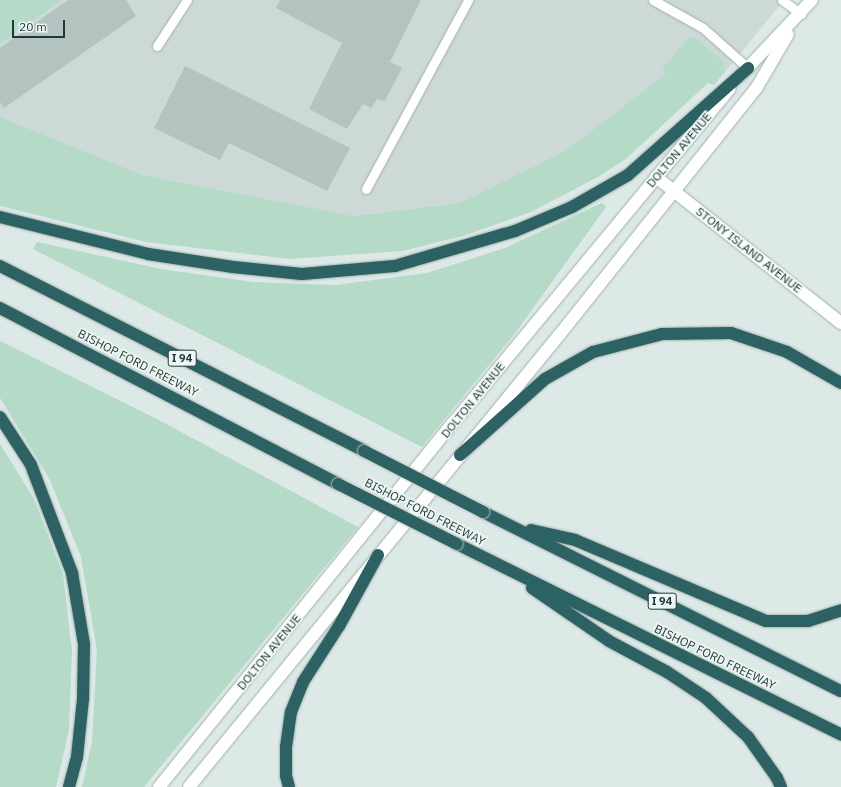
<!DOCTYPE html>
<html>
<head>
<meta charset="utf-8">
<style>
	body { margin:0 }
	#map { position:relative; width:841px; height:787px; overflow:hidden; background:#dde9e6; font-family:"IBM Plex Sans",sans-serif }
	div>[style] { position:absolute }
	.built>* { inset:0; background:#ccd9d6 }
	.green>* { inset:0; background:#b6dac8 }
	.building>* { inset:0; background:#b3c4c0 }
	.roads { filter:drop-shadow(0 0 1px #a0b0ae) drop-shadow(0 0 1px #a0b0ae) }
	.service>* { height:9px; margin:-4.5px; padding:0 4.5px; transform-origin:4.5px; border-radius:4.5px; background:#fff }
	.minor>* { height:12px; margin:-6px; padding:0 6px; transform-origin:6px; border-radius:6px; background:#fff }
	.tertiary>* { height:12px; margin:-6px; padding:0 6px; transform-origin:6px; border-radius:6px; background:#fff }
	.motorway>* { height:12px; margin:-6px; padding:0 6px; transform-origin:6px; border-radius:6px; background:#2c6264 }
	.bridges { filter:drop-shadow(0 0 1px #bcc3c3) drop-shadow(0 0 1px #bcc3c3) }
	.motorway-bridge>* { height:12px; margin:-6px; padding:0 6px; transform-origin:6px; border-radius:6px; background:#2c6264 }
	span { translate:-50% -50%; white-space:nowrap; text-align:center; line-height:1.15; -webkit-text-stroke:3.5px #eef6f4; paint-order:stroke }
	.shield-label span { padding:1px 3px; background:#eef6f4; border:1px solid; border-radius:3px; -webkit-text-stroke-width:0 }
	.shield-label { font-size:11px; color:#1f3837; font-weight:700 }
	.street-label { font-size:12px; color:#1f3837 }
	.scale { position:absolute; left:12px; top:20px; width:53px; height:18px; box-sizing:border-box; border:2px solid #1f3837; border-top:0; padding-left:5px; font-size:12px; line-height:14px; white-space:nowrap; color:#1f3837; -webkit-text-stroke:3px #eef6f4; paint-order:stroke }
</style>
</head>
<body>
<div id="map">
	<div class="built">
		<div style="clip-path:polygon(62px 0,784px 0,725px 72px,723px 61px,662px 69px,667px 74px,565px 151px,459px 203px,354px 216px,143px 175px,0 117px,0 44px)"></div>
	</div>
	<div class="green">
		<div style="clip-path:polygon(0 0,62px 0,0 44px)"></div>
		<div style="clip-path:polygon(689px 37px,696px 39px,723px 61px,725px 72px,714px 85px,708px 83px,627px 158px,598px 177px,531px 212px,463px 236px,402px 251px,289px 259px,146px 242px,0 206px,0 117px,143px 175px,354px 216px,459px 203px,565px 151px,666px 74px,662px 69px)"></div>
		<div style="clip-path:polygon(602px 203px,606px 207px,516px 332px,422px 447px,33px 249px,37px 242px,161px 269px,253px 282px,336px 285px,427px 273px,505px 248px)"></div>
		<div style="clip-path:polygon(0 341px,157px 419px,358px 527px,144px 787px,82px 787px,92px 742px,97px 650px,81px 557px,49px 478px,0 398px)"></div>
		<div style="clip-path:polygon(0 444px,34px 499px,63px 574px,72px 651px,69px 730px,56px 787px,0 787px)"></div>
	</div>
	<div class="building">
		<div style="clip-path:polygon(68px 0,126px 0,136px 16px,4px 108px,0 102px,0 48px)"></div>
		<div style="clip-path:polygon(280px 0,421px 0,390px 62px,402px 68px,385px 101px,377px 99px,371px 108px,363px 104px,347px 129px,309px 109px,342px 43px,276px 8px)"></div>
		<div style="clip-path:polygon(185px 66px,350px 148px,327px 191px,229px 143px,220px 160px,154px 128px)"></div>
	</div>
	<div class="roads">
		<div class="service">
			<div style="left:653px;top:0;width:57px;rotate:29.2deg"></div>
			<div style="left:703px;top:28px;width:60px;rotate:41.6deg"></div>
			<div style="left:782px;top:0;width:24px;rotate:36deg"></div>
			<div style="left:157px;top:46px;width:55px;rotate:-56.9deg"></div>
			<div style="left:366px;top:189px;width:215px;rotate:-61.6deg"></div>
		</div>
		<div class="minor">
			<div style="left:656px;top:177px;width:236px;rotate:38.3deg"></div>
		</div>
		<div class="tertiary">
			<div style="left:741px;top:75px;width:103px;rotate:-46.6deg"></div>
			<div style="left:159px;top:787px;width:469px;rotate:-51.1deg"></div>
			<div style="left:454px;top:422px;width:432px;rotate:-50.4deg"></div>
			<div style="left:189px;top:787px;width:586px;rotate:-50.68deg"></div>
			<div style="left:560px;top:334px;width:316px;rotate:-51.4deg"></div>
			<div style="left:757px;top:87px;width:61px;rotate:-59.7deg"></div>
		</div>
		<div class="motorway">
			<div style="left:0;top:217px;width:153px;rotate:14deg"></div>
			<div style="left:148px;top:254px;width:86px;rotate:8.7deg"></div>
			<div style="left:233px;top:267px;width:69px;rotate:5.8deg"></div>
			<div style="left:302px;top:274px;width:93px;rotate:-4.9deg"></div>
			<div style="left:395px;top:266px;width:125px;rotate:-16.3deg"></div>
			<div style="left:515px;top:231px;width:62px;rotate:-22.8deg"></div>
			<div style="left:572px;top:207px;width:64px;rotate:-29.7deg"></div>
			<div style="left:628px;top:175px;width:161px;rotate:-41.7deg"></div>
			<div style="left:0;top:266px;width:408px;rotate:26.9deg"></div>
			<div style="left:0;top:308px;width:381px;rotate:27.5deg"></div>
			<div style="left:0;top:417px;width:57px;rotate:57.1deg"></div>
			<div style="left:31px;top:465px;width:116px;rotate:69.2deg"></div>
			<div style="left:72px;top:573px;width:72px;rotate:80.4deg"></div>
			<div style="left:84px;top:644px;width:55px;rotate:91deg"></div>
			<div style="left:83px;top:699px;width:58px;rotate:95.9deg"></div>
			<div style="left:77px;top:757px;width:31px;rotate:105deg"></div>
			<div style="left:460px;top:455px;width:114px;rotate:-41.8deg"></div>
			<div style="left:545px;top:379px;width:55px;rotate:-29.4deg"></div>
			<div style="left:593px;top:352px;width:71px;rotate:-14.6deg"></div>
			<div style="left:662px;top:334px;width:69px;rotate:-0.8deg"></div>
			<div style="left:731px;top:333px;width:59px;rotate:18.7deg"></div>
			<div style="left:787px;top:352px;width:62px;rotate:29.9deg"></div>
			<div style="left:483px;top:512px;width:400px;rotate:26.6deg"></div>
			<div style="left:531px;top:530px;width:45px;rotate:12.8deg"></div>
			<div style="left:575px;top:540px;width:207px;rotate:23deg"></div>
			<div style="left:766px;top:621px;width:42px"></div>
			<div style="left:808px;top:621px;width:35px;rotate:-18deg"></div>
			<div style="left:457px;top:544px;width:429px;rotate:26.4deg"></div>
			<div style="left:532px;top:588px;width:93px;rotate:34.5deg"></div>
			<div style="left:609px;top:641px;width:66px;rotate:28.1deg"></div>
			<div style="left:667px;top:672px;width:47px;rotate:33.7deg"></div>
			<div style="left:706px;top:698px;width:57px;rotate:42.9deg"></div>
			<div style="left:748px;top:737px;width:50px;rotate:54.7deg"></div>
			<div style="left:777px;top:778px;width:10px;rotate:66deg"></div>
			<div style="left:289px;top:787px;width:11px;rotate:-105deg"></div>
			<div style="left:286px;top:776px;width:29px;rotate:-90deg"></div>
			<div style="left:286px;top:747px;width:35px;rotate:-82deg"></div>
			<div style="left:291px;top:712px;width:32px;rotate:-68deg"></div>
			<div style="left:303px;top:682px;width:67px;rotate:-57.3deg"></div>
			<div style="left:339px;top:626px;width:81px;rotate:-61.2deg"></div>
		</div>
	</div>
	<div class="bridges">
		<div class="motorway-bridge">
			<div style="left:364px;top:451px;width:134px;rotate:27.1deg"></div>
			<div style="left:338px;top:484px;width:133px;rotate:26.8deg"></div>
		</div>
	</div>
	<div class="shield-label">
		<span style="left:182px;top:358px">I 94</span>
		<span style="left:662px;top:601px">I 94</span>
	</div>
	<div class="street-label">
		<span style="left:679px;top:150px;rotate:-50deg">DOLTON AVENUE</span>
		<span style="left:749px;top:250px;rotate:38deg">STONY ISLAND AVENUE</span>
		<span style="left:138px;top:363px;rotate:27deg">BISHOP FORD FREEWAY</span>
		<span style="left:473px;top:400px;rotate:-51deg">DOLTON AVENUE</span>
		<span style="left:425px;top:512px;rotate:27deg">BISHOP FORD FREEWAY</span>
		<span style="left:269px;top:652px;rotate:-51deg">DOLTON AVENUE</span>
		<span style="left:715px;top:657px;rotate:26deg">BISHOP FORD FREEWAY</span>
	</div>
	<div class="scale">20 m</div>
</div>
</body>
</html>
